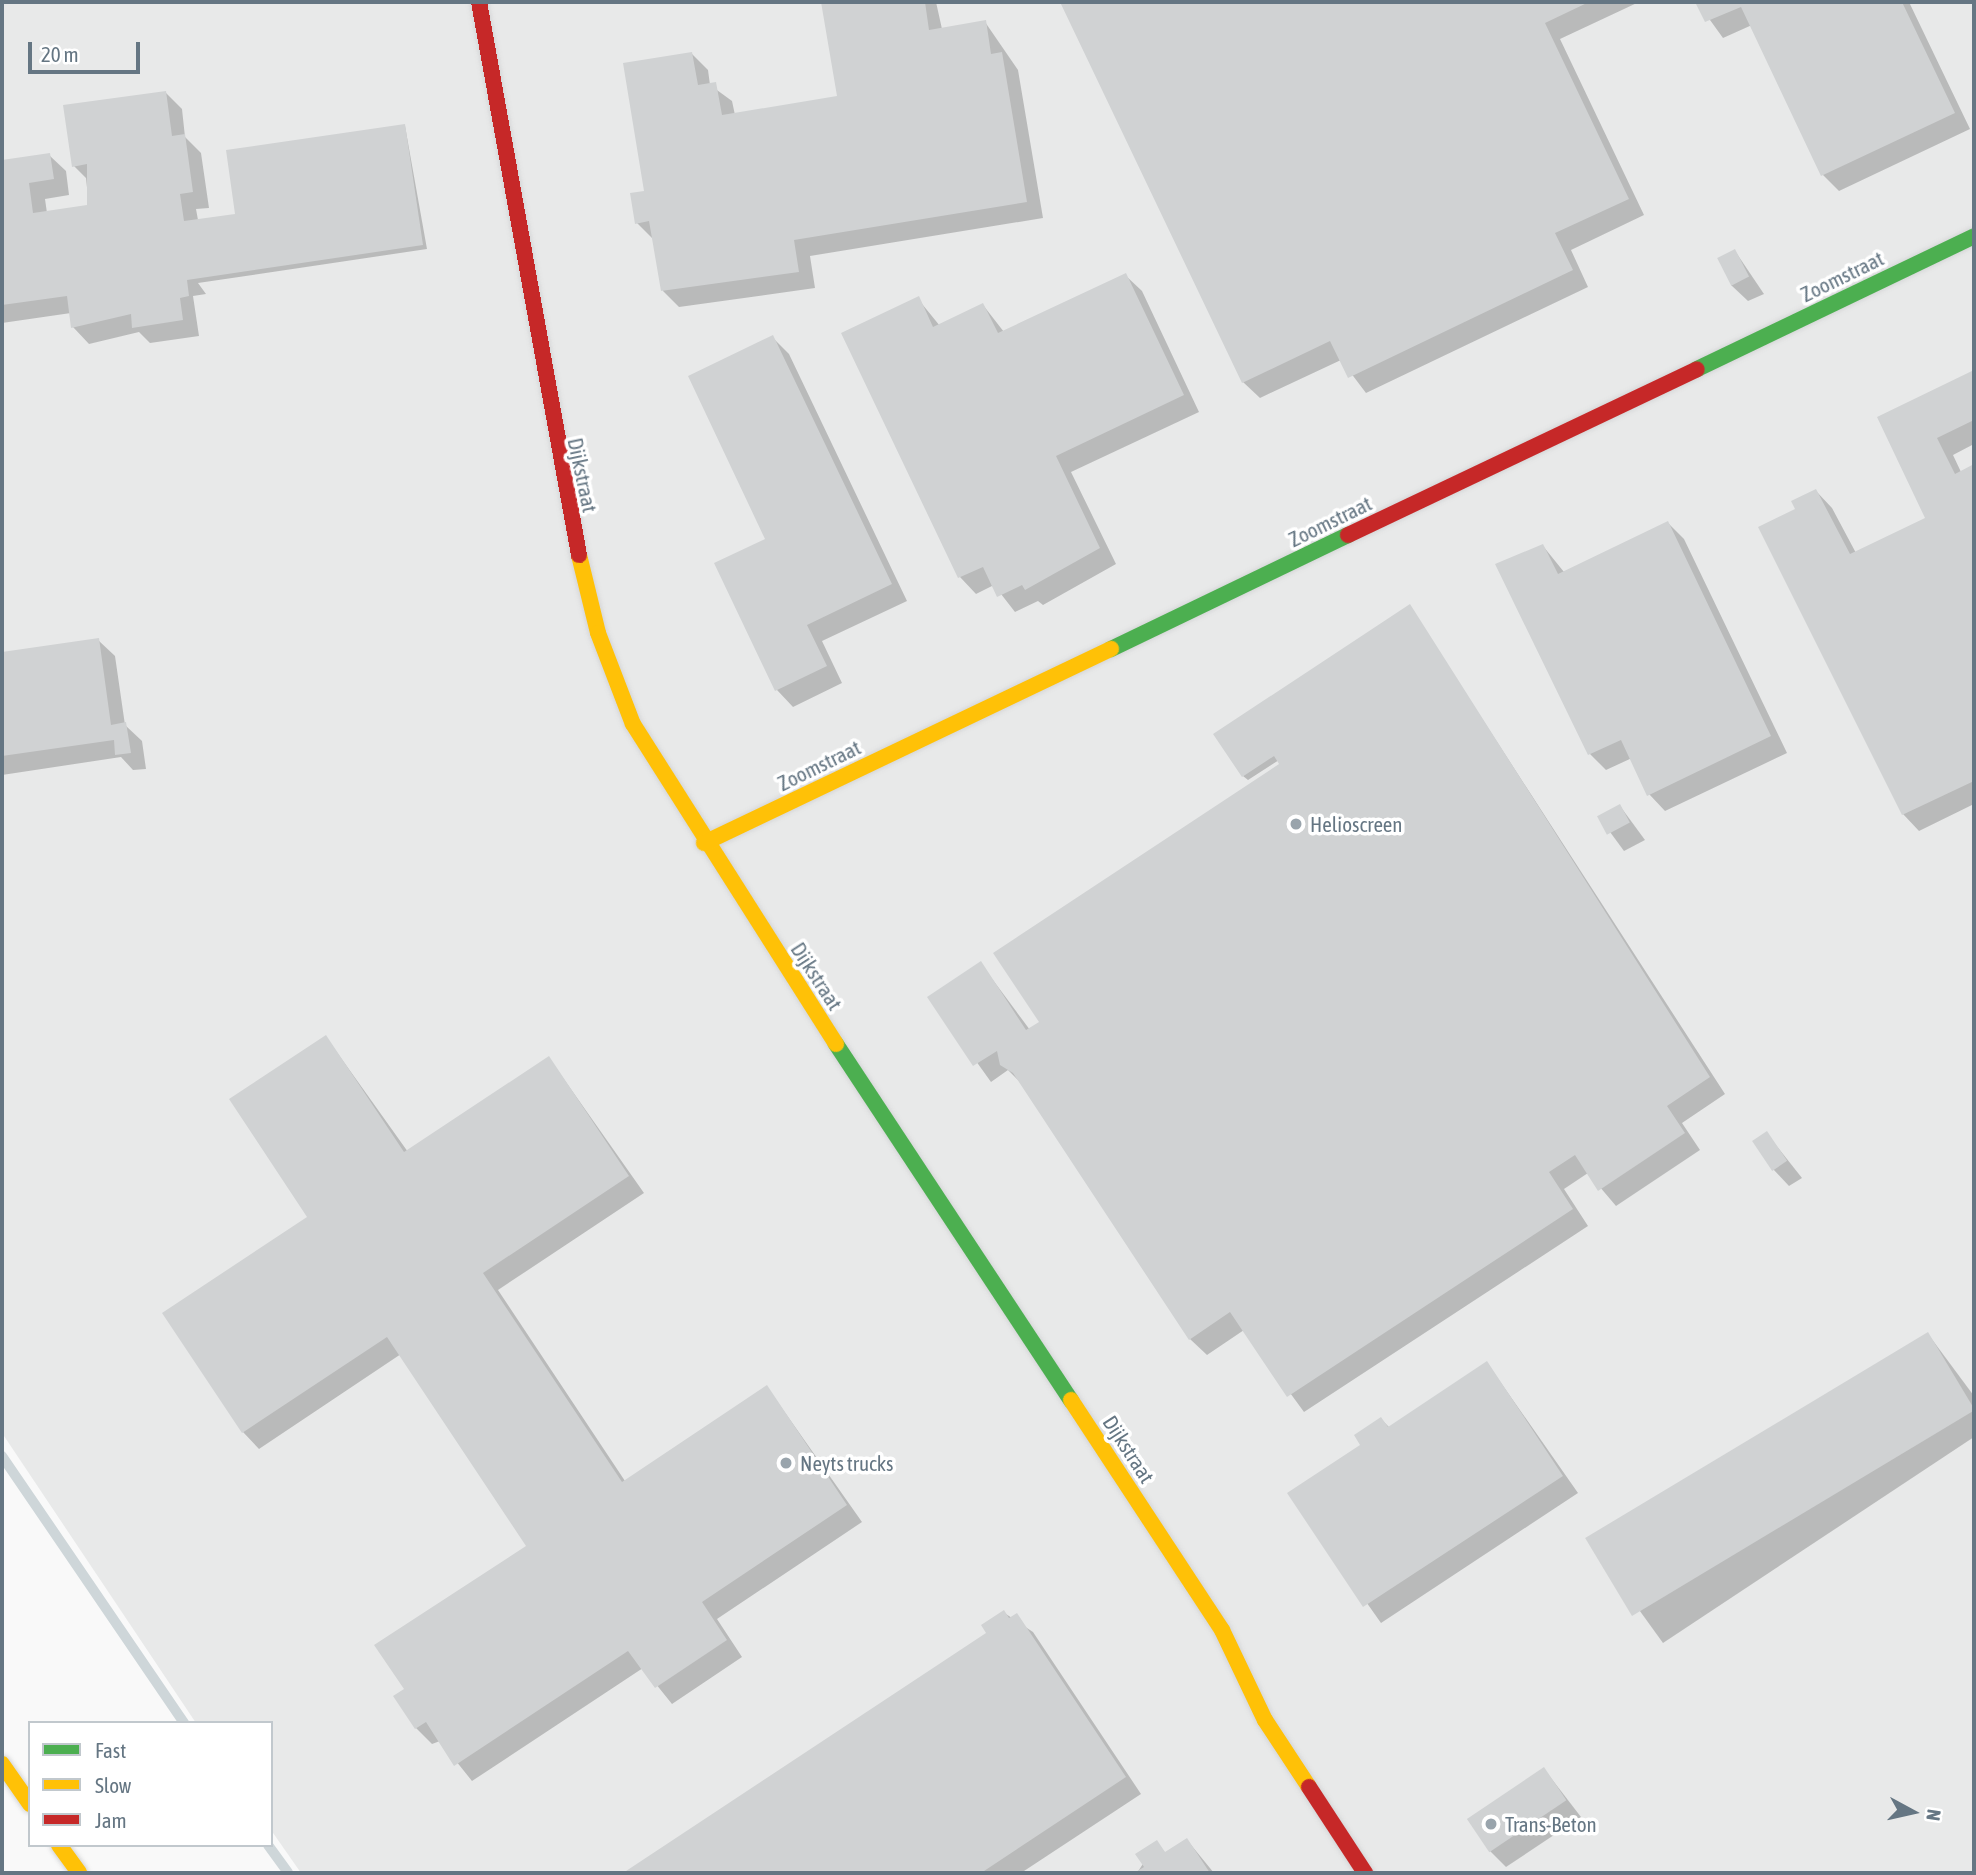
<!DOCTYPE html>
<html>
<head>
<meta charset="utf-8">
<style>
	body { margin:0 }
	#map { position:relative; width:1976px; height:1875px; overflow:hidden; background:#f9f9f9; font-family:"Asap Condensed",sans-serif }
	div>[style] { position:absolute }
	.built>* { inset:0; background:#e8e9e9 }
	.shadow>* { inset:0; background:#0003 }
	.stream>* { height:10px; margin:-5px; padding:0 5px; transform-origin:5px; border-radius:5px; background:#ced6d9 }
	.building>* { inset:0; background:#d0d2d3; transform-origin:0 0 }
	.roads { filter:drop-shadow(0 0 2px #d5d6d7) drop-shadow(0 0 2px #d5d6d7) }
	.fast>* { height:16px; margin:-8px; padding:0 8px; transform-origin:8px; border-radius:8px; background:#4caf50 }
	.slow>* { height:16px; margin:-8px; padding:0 8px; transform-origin:8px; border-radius:8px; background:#ffc107 }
	.jam>* { height:16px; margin:-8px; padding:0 8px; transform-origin:8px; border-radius:8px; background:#c62828 }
	.dots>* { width:19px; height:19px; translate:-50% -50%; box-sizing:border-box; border:4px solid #fff; border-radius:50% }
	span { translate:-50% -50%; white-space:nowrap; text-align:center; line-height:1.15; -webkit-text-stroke:7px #fff; paint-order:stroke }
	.street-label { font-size:21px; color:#657683 }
	.poi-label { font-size:21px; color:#657683 }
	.left { translate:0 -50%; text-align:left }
	.frame { position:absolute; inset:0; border:4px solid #657683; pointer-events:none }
	.legend { position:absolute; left:28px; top:1721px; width:245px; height:126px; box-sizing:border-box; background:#fff; border:2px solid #c1c8cd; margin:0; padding:9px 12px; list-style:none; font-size:21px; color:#657683 }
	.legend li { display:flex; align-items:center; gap:14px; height:35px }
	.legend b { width:35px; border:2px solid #c1c8cd }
	.north { position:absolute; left:1878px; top:1777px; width:70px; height:70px; -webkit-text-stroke:5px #fff; paint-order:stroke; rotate:98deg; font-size:19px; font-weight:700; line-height:28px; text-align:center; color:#657683 }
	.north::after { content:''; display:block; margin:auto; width:24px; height:32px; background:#657683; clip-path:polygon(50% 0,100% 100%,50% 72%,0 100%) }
	.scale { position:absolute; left:28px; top:42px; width:112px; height:32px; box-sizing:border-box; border:4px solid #657683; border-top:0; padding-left:9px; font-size:21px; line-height:24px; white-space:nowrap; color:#657683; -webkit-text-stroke:5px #fff; paint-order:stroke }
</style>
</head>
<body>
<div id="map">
	<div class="built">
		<div style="clip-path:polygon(2px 2px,1974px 2px,1974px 1873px,301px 1873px,271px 1830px,271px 1723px,196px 1723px,2px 1433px)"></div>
	</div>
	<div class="shadow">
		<div style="clip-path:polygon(823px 2px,936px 2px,942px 29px,985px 22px,1018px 70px,1043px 218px,810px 256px,815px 288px,679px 307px,663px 291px,653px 239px,637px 223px,692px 54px,708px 70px,710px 85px,732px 101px,735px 115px,839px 97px)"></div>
		<div style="clip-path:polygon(1062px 2px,1639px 2px,1560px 39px,1644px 215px,1571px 250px,1588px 287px,1366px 393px,1341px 360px,1260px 398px,1243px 382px)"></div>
		<div style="clip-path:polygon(1697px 2px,1909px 2px,1970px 129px,1839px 191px,1823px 175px,1752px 25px,1723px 38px)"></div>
		<div style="clip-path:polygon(165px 92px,182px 109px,185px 137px,201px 153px,209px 208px,196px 209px,198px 220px,237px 215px,405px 126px,427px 249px,198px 283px,206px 294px,193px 296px,199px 336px,150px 343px,139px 332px,89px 344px,73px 327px,71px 313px,2px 323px,2px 161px,49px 155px,66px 171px,69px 195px,45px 199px,47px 213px,89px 207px,86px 178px,74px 166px)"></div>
		<div style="clip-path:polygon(1735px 251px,1764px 294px,1748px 301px,1731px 285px)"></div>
		<div style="clip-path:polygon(1125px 275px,1142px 291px,1199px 412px,1071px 472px,1116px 564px,1043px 605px,1038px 601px,1015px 612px,994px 585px,976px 594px,960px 577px,918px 299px,940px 326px,983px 305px,1004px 332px)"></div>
		<div style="clip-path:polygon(773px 338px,789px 354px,907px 601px,822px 641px,842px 683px,793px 707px,777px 690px,767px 540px)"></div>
		<div style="clip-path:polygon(1974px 372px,1974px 444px,1953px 455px,1961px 472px,1974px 466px,1974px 804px,1919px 831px,1903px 814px,1798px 510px,1816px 491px,1832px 508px,1856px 553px,1927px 519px,1879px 418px)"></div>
		<div style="clip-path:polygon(1668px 523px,1684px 539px,1787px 753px,1665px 811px,1649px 794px,1632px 758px,1606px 770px,1590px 754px,1497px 565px,1543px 546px,1564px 572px)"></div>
		<div style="clip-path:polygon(1409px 606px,1725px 1094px,1682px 1123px,1700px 1150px,1616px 1206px,1588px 1173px,1564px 1189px,1588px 1226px,1304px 1412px,1244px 1330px,1207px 1355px,1190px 1339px,1020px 1082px,1008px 1070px,991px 1082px,930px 997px,981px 964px,1030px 1030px,1041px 1022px,1281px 765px,1279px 760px,1248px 780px,1243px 776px)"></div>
		<div style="clip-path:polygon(98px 640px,115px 656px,125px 725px,142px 741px,146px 769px,133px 770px,121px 757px,2px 775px,2px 654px)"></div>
		<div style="clip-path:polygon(1620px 806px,1645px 840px,1624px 851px,1599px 817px)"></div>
		<div style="clip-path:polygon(326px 1037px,408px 1152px,549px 1058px,644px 1193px,498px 1290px,625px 1481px,767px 1387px,862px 1522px,717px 1619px,742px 1657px,672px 1704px,643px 1668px,472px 1781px,440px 1741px,432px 1744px,416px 1728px,406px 1690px,528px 1546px,401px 1354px,259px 1449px,243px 1432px,309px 1217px)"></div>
		<div style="clip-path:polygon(1767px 1134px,1802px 1178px,1789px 1186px,1773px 1169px)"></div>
		<div style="clip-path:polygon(1928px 1334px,1974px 1396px,1974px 1437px,1663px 1643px,1598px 1553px)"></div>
		<div style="clip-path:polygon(1487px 1363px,1578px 1493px,1381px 1623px,1290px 1494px,1362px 1446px,1381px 1419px,1390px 1428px)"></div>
		<div style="clip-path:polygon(1003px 1612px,1033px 1632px,1141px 1794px,1021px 1873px,626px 1873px,989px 1634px)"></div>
		<div style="clip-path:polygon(1544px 1769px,1581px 1817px,1506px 1867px,1490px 1851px)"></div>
		<div style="clip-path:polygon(1187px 1840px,1214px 1873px,1137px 1873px,1157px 1842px,1166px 1854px)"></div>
	</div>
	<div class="stream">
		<div style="left:2px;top:1456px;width:323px;rotate:55.7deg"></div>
		<div style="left:268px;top:1845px;width:34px;rotate:54deg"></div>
	</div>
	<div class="building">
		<div style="clip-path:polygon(821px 2px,925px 2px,929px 30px,986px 20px,991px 54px,1002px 52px,1027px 202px,794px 240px,799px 272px,661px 291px,649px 221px,635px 224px,630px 193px,644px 191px,623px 63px,692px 52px,698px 85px,716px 82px,722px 115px,837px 96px)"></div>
		<div style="clip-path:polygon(1060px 2px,1589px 2px,1545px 23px,1629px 199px,1555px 233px,1573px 270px,1348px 378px,1330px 341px,1242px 383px)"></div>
		<div style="clip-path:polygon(1695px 2px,1902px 2px,1955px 113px,1821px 176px,1741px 7px,1705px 22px)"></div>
		<div style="clip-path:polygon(166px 91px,172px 136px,185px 134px,193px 192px,180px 194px,184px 221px,235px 214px,226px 150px,405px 124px,423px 245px,187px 280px,189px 296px,180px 298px,183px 320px,132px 328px,131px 314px,71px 328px,67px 296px,2px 305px,2px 160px,50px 153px,54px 179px,29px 183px,33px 213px,87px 205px,87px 164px,72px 167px,63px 105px)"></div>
		<div style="left:1735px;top:249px;width:31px;height:20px;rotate:63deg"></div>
		<div style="clip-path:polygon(1126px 273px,1184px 395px,1056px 456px,1100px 548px,1025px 590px,1022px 585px,997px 597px,983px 567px,958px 578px,841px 333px,919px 296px,933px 327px,983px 303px,998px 333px)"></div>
		<div style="clip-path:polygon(773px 335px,892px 584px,807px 625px,827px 666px,775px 691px,714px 563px,765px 539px,688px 376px)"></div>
		<div style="clip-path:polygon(1974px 370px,1974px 420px,1937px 438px,1955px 474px,1974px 464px,1974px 781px,1902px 815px,1758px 527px,1795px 509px,1791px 501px,1816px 489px,1850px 554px,1925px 518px,1877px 417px)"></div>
		<div style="clip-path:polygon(1668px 521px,1771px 736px,1647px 796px,1621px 740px,1588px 755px,1495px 564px,1543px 544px,1558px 574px)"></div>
		<div style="clip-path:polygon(1410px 604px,1710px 1077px,1667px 1106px,1685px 1133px,1598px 1191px,1575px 1155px,1549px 1172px,1573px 1209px,1287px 1397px,1230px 1312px,1189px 1340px,1013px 1073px,1000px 1065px,997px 1051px,973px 1066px,927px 997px,981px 961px,1026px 1030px,1039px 1022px,993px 953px,1279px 764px,1274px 756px,1242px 777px,1213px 734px)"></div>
		<div style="clip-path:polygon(99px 638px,111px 725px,126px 722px,131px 753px,115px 755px,114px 740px,2px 756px,2px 652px)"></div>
		<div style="left:1620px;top:804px;width:21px;height:26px;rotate:62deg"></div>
		<div style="clip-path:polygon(326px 1035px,404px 1152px,549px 1056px,629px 1176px,483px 1273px,622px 1482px,767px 1385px,847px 1505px,702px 1602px,727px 1640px,655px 1688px,628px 1651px,454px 1766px,426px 1722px,415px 1729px,393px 1696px,404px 1689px,374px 1645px,526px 1546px,387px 1337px,242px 1433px,162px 1313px,307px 1217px,229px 1099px)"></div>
		<div style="left:1767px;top:1131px;width:36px;height:18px;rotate:56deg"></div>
		<div style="left:1928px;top:1332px;width:91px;height:400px;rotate:59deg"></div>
		<div style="clip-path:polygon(1487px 1361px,1563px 1476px,1363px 1607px,1287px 1493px,1360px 1445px,1354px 1435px,1381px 1417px,1388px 1427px)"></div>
		<div style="clip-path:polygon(1004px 1610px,1009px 1618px,1017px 1613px,1126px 1777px,981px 1873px,623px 1873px,986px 1633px,981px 1625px)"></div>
		<div style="left:1544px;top:1767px;width:40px;height:93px;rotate:56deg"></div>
		<div style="clip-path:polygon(1187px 1838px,1210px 1873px,1134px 1873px,1144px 1867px,1135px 1854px,1157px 1840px,1165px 1852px)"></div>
	</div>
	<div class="roads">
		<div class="fast">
			<div style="left:1697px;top:369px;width:307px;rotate:-25.6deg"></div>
			<div style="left:1111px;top:649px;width:263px;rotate:-25.7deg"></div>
			<div style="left:836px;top:1044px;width:427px;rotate:56.6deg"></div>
		</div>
		<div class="slow">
			<div style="left:579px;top:555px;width:80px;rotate:76.3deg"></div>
			<div style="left:598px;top:633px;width:97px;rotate:69deg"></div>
			<div style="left:633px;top:724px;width:379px;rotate:57.6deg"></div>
			<div style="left:704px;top:843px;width:451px;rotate:-25.5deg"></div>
			<div style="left:1071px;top:1400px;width:275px;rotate:56.7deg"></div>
			<div style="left:1222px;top:1630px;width:100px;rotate:64.5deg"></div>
			<div style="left:1265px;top:1720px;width:80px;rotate:56.7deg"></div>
			<div style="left:2px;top:1764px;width:49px;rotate:55deg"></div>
			<div style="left:59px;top:1845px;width:34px;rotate:54deg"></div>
		</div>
		<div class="jam">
			<div style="left:479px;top:2px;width:562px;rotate:79.75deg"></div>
			<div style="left:1348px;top:535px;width:386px;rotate:-25.4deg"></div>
			<div style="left:1309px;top:1787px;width:103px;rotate:56.9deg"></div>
		</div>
	</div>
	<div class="dots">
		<div style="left:1296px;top:824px;background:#99a4ac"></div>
		<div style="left:786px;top:1463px;background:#99a4ac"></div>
		<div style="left:1491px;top:1824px;background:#99a4ac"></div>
	</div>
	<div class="street-label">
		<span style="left:1842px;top:276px;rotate:-26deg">Zoomstraat</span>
		<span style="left:583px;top:475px;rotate:78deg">Dijkstraat</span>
		<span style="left:1330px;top:521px;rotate:-26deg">Zoomstraat</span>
		<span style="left:819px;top:765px;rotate:-26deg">Zoomstraat</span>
		<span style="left:817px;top:976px;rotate:57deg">Dijkstraat</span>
		<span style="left:1129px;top:1449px;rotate:57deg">Dijkstraat</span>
	</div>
	<div class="poi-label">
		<span class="left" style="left:1310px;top:824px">Helioscreen</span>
		<span class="left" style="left:800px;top:1463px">Neyts trucks</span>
		<span class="left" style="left:1505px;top:1824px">Trans-Beton</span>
	</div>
	<div class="frame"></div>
	<ul class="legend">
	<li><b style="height:9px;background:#4caf50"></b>Fast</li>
	<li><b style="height:9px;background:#ffc107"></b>Slow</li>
	<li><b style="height:9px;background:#c62828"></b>Jam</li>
	</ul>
	<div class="north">N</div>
	<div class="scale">20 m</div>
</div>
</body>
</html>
